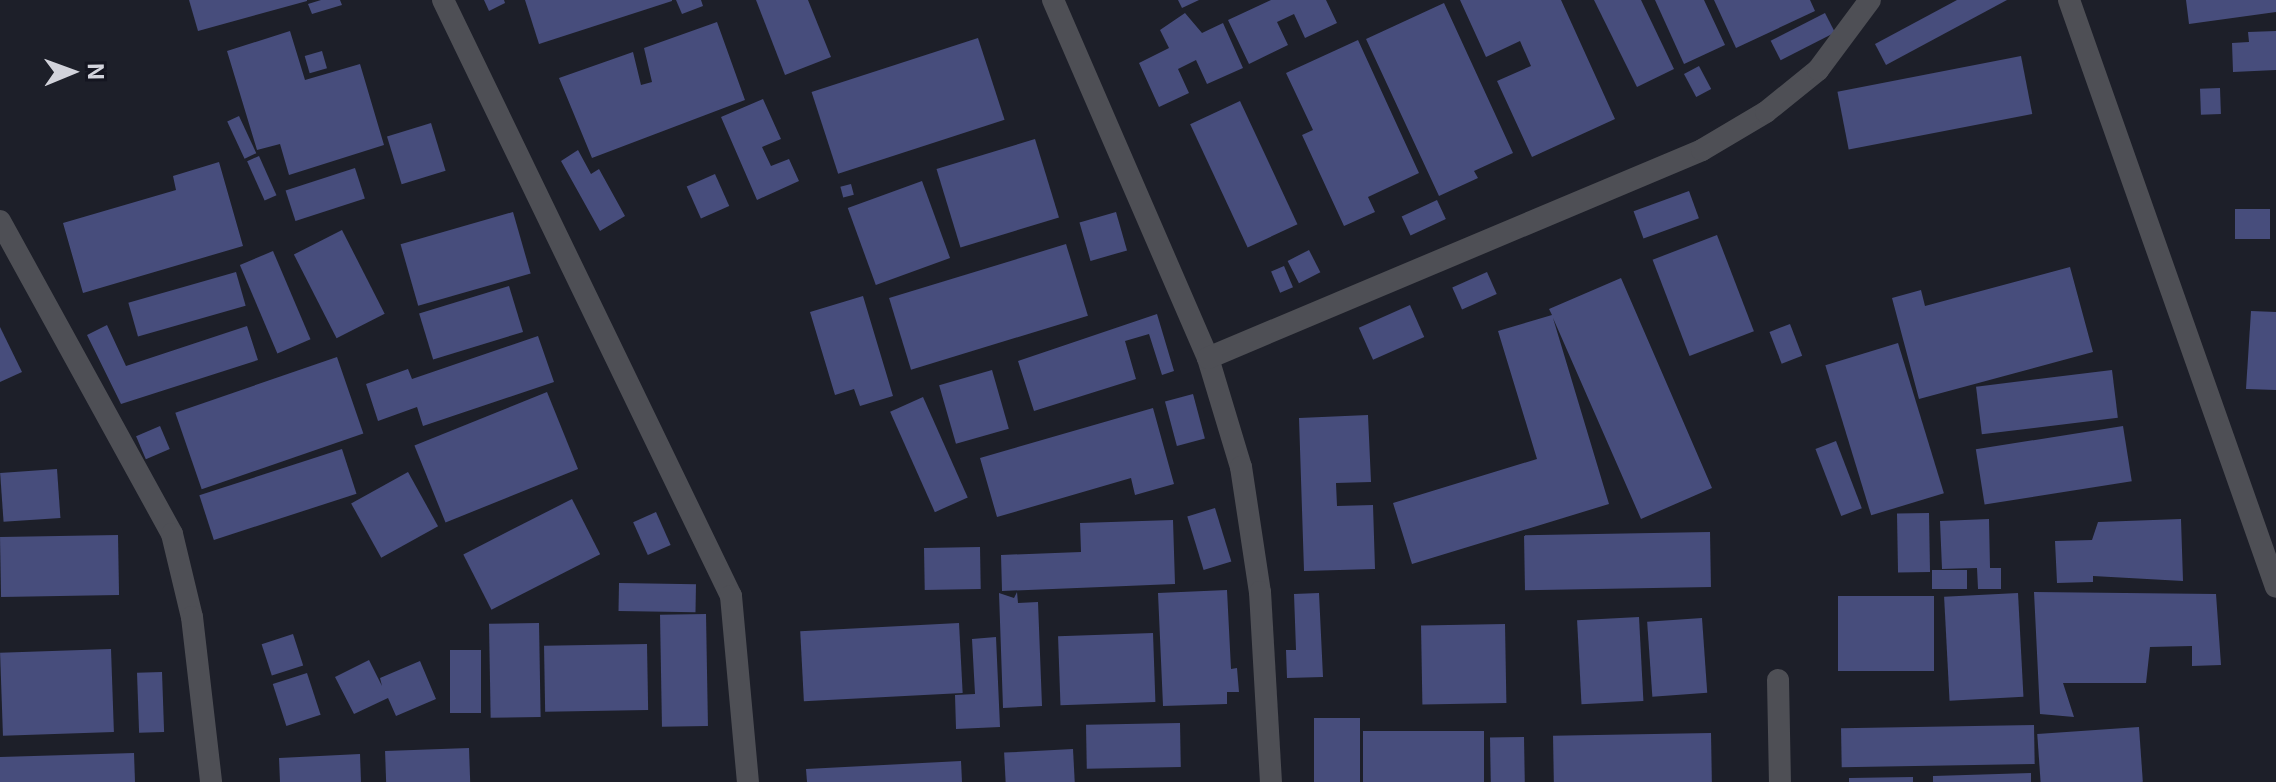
<!DOCTYPE html>
<html>
<head>
<meta charset="utf-8">
<style>
	body { margin:0 }
	#map { position:relative; width:2276px; height:782px; overflow:hidden; background:#1d1f29; font-family:Inter,sans-serif }
	div>[style] { position:absolute }
	.building>* { inset:0; background:#474d7c; transform-origin:0 0 }
	.minor>* { height:22px; margin:-11px; padding:0 11px; transform-origin:11px; border-radius:11px; background:#4e4f55 }
	span { translate:-50% -50%; white-space:nowrap; text-align:center; line-height:1.15; -webkit-text-stroke:8px #141520; paint-order:stroke }
	.north { position:absolute; left:32px; top:32px; width:80px; height:80px; -webkit-text-stroke:6px #141520; paint-order:stroke; rotate:89deg; font-size:22px; font-weight:700; line-height:32px; text-align:center; color:#d2d3db }
	.north::after { content:''; display:block; margin:auto; width:28px; height:36px; background:#d2d3db; clip-path:polygon(50% 0,100% 100%,50% 72%,0 100%) }
</style>
</head>
<body>
<div id="map">
	<div class="building">
		<div style="clip-path:polygon(189px 0,307px 0,307px 1px,198px 31px)"></div>
		<div style="clip-path:polygon(321px 0,340px 0,342px 5px,312px 14px,308px 4px)"></div>
		<div style="clip-path:polygon(484px 0,504px 0,505px 3px,489px 11px)"></div>
		<div style="clip-path:polygon(525px 0,672px 0,672px 1px,539px 44px)"></div>
		<div style="clip-path:polygon(676px 0,701px 0,703px 6px,682px 14px)"></div>
		<div style="clip-path:polygon(756px 0,808px 0,831px 57px,785px 75px)"></div>
		<div style="clip-path:polygon(1178px 0,1199px 0,1182px 8px)"></div>
		<div style="clip-path:polygon(1271px 0,1326px 0,1337px 23px,1305px 38px,1294px 14px,1277px 22px,1288px 45px,1249px 64px,1228px 20px)"></div>
		<div style="clip-path:polygon(1460px 0,1561px 0,1615px 119px,1532px 157px,1497px 81px,1531px 66px,1520px 41px,1486px 57px)"></div>
		<div style="clip-path:polygon(1594px 0,1641px 0,1674px 69px,1637px 87px)"></div>
		<div style="clip-path:polygon(1655px 0,1704px 0,1725px 45px,1684px 64px)"></div>
		<div style="clip-path:polygon(1714px 0,1810px 0,1815px 11px,1736px 48px)"></div>
		<div style="clip-path:polygon(1957px 0,2007px 0,1886px 65px,1875px 44px)"></div>
		<div style="clip-path:polygon(2186px 0,2276px 0,2276px 12px,2189px 24px)"></div>
		<div style="clip-path:polygon(1444px 3px,1513px 153px,1474px 171px,1478px 178px,1439px 196px,1366px 39px)"></div>
		<div style="clip-path:polygon(1185px 13px,1202px 33px,1223px 23px,1243px 68px,1207px 84px,1196px 60px,1178px 69px,1189px 93px,1159px 107px,1139px 63px,1169px 48px,1160px 30px)"></div>
		<div style="left:1825px;top:13px;width:22px;height:61px;rotate:63deg"></div>
		<div style="clip-path:polygon(717px 22px,745px 100px,592px 158px,559px 78px,633px 52px,641px 85px,652px 82px,644px 48px)"></div>
		<div style="clip-path:polygon(290px 31px,305px 80px,360px 64px,384px 145px,289px 175px,280px 144px,257px 150px,227px 51px)"></div>
		<div style="clip-path:polygon(2276px 31px,2276px 70px,2233px 72px,2232px 43px,2249px 42px,2248px 32px)"></div>
		<div style="left:978px;top:38px;width:86px;height:175px;rotate:72deg"></div>
		<div style="clip-path:polygon(1358px 40px,1419px 173px,1368px 197px,1375px 212px,1344px 226px,1302px 135px,1313px 130px,1286px 73px)"></div>
		<div style="left:322px;top:51px;width:18px;height:18px;rotate:74deg"></div>
		<div style="left:2021px;top:56px;width:59px;height:187px;rotate:79deg"></div>
		<div style="left:1699px;top:66px;width:26px;height:17px;rotate:62deg"></div>
		<div style="left:2220px;top:88px;width:26px;height:20px;rotate:88deg"></div>
		<div style="clip-path:polygon(763px 99px,781px 139px,762px 147px,771px 166px,789px 159px,799px 181px,757px 200px,721px 117px)"></div>
		<div style="left:1240px;top:101px;width:136px;height:55px;rotate:65deg"></div>
		<div style="left:239px;top:116px;width:41px;height:13px;rotate:65deg"></div>
		<div style="left:431px;top:123px;width:50px;height:46px;rotate:73deg"></div>
		<div style="left:1035px;top:139px;width:82px;height:103px;rotate:73deg"></div>
		<div style="clip-path:polygon(578px 150px,591px 174px,599px 169px,625px 216px,600px 231px,561px 161px)"></div>
		<div style="left:259px;top:156px;width:43px;height:13px;rotate:66deg"></div>
		<div style="clip-path:polygon(219px 162px,243px 246px,83px 293px,63px 223px,176px 190px,173px 176px)"></div>
		<div style="left:355px;top:168px;width:32px;height:73px;rotate:72deg"></div>
		<div style="left:715px;top:174px;width:35px;height:31px;rotate:66deg"></div>
		<div style="left:922px;top:181px;width:82px;height:79px;rotate:70deg"></div>
		<div style="left:851px;top:184px;width:11px;height:11px;rotate:75deg"></div>
		<div style="left:1689px;top:191px;width:29px;height:59px;rotate:70deg"></div>
		<div style="left:1437px;top:200px;width:21px;height:39px;rotate:65deg"></div>
		<div style="left:2235px;top:209px;width:35px;height:30px"></div>
		<div style="left:513px;top:212px;width:64px;height:117px;rotate:74deg"></div>
		<div style="left:1116px;top:212px;width:40px;height:38px;rotate:74deg"></div>
		<div style="left:342px;top:230px;width:94px;height:54px;rotate:63deg"></div>
		<div style="left:1717px;top:235px;width:103px;height:69px;rotate:69deg"></div>
		<div style="left:1066px;top:244px;width:75px;height:185px;rotate:73deg"></div>
		<div style="left:1309px;top:250px;width:25px;height:24px;rotate:63deg"></div>
		<div style="left:273px;top:251px;width:96px;height:36px;rotate:67deg"></div>
		<div style="left:1284px;top:266px;width:23px;height:14px;rotate:67deg"></div>
		<div style="clip-path:polygon(2070px 267px,2093px 352px,1919px 399px,1892px 298px,1921px 290px,1925px 306px)"></div>
		<div style="left:236px;top:272px;width:35px;height:112px;rotate:74deg"></div>
		<div style="left:1487px;top:272px;width:24px;height:38px;rotate:66deg"></div>
		<div style="clip-path:polygon(1621px 278px,1712px 488px,1641px 519px,1553px 318px,1609px 504px,1412px 564px,1393px 503px,1537px 459px,1498px 331px,1552px 315px,1549px 309px)"></div>
		<div style="left:509px;top:286px;width:48px;height:94px;rotate:73deg"></div>
		<div style="clip-path:polygon(863px 296px,893px 396px,860px 406px,854px 389px,835px 395px,810px 312px)"></div>
		<div style="left:1410px;top:305px;width:35px;height:56px;rotate:66deg"></div>
		<div style="clip-path:polygon(2251px 311px,2276px 312px,2276px 390px,2246px 389px)"></div>
		<div style="clip-path:polygon(1157px 314px,1174px 371px,1162px 375px,1149px 334px,1125px 341px,1136px 379px,1034px 411px,1018px 361px)"></div>
		<div style="left:1790px;top:324px;width:34px;height:22px;rotate:69deg"></div>
		<div style="clip-path:polygon(107px 325px,126px 366px,247px 326px,258px 360px,121px 404px,87px 335px)"></div>
		<div style="clip-path:polygon(0 327px,22px 372px,0 382px)"></div>
		<div style="clip-path:polygon(538px 336px,554px 382px,423px 426px,417px 407px,378px 421px,366px 384px,408px 369px,412px 379px)"></div>
		<div style="left:1898px;top:343px;width:157px;height:76px;rotate:73deg"></div>
		<div style="left:337px;top:357px;width:81px;height:171px;rotate:71deg"></div>
		<div style="left:992px;top:370px;width:61px;height:55px;rotate:74deg"></div>
		<div style="left:2112px;top:370px;width:48px;height:137px;rotate:83deg"></div>
		<div style="left:547px;top:392px;width:83px;height:143px;rotate:68deg"></div>
		<div style="left:1193px;top:394px;width:46px;height:29px;rotate:75deg"></div>
		<div style="left:923px;top:397px;width:110px;height:36px;rotate:66deg"></div>
		<div style="clip-path:polygon(1153px 408px,1174px 484px,1135px 495px,1131px 478px,997px 517px,980px 458px)"></div>
		<div style="clip-path:polygon(1368px 415px,1371px 482px,1336px 483px,1337px 506px,1373px 505px,1375px 569px,1304px 571px,1299px 418px)"></div>
		<div style="left:160px;top:426px;width:25px;height:26px;rotate:67deg"></div>
		<div style="left:2123px;top:426px;width:56px;height:149px;rotate:81deg"></div>
		<div style="left:1836px;top:441px;width:72px;height:22px;rotate:69deg"></div>
		<div style="left:342px;top:449px;width:47px;height:150px;rotate:72deg"></div>
		<div style="left:57px;top:469px;width:49px;height:57px;rotate:86deg"></div>
		<div style="left:408px;top:472px;width:62px;height:65px;rotate:61deg"></div>
		<div style="left:572px;top:499px;width:62px;height:122px;rotate:63deg"></div>
		<div style="left:1215px;top:508px;width:56px;height:29px;rotate:73deg"></div>
		<div style="left:656px;top:512px;width:36px;height:25px;rotate:66deg"></div>
		<div style="left:1929px;top:513px;width:59px;height:32px;rotate:89deg"></div>
		<div style="clip-path:polygon(1989px 519px,1990px 568px,2001px 568px,2001px 589px,1978px 589px,1977px 568px,1942px 569px,1940px 521px)"></div>
		<div style="clip-path:polygon(2181px 519px,2183px 581px,2093px 576px,2093px 582px,2057px 583px,2055px 541px,2092px 540px,2098px 522px)"></div>
		<div style="clip-path:polygon(1173px 520px,1175px 584px,1002px 591px,1001px 555px,1081px 552px,1080px 523px)"></div>
		<div style="left:1710px;top:532px;width:55px;height:186px;rotate:89deg"></div>
		<div style="left:118px;top:535px;width:60px;height:118px;rotate:89deg"></div>
		<div style="left:980px;top:547px;width:42px;height:56px;rotate:89deg"></div>
		<div style="left:1967px;top:570px;width:19px;height:35px;rotate:90deg"></div>
		<div style="left:619px;top:583px;width:77px;height:28px;rotate:1deg"></div>
		<div style="clip-path:polygon(1227px 590px,1231px 669px,1237px 668px,1239px 692px,1227px 692px,1227px 704px,1163px 706px,1158px 593px)"></div>
		<div style="clip-path:polygon(1017px 592px,1018px 603px,1038px 602px,1042px 706px,1003px 708px,999px 593px,1014px 598px)"></div>
		<div style="clip-path:polygon(2034px 592px,2216px 594px,2221px 665px,2192px 666px,2192px 646px,2150px 647px,2146px 683px,2063px 683px,2074px 717px,2040px 714px)"></div>
		<div style="clip-path:polygon(1319px 593px,1323px 677px,1287px 678px,1286px 650px,1296px 650px,1294px 594px)"></div>
		<div style="left:2018px;top:593px;width:104px;height:74px;rotate:87deg"></div>
		<div style="left:1838px;top:596px;width:96px;height:75px"></div>
		<div style="left:706px;top:614px;width:112px;height:46px;rotate:89deg"></div>
		<div style="left:1639px;top:617px;width:84px;height:62px;rotate:87deg"></div>
		<div style="left:1702px;top:618px;width:75px;height:55px;rotate:86deg"></div>
		<div style="left:539px;top:623px;width:94px;height:50px;rotate:89deg"></div>
		<div style="left:959px;top:623px;width:70px;height:159px;rotate:87deg"></div>
		<div style="left:1505px;top:624px;width:79px;height:84px;rotate:89deg"></div>
		<div style="left:1153px;top:633px;width:69px;height:95px;rotate:88deg"></div>
		<div style="left:293px;top:634px;width:33px;height:33px;rotate:72deg"></div>
		<div style="clip-path:polygon(996px 637px,1000px 727px,956px 729px,955px 695px,975px 694px,972px 639px)"></div>
		<div style="left:647px;top:644px;width:66px;height:103px;rotate:89deg"></div>
		<div style="left:111px;top:649px;width:83px;height:111px;rotate:88deg"></div>
		<div style="left:450px;top:650px;width:31px;height:63px"></div>
		<div style="clip-path:polygon(369px 660px,382px 686px,380px 678px,420px 661px,436px 699px,396px 716px,388px 698px,354px 714px,335px 677px)"></div>
		<div style="left:162px;top:672px;width:60px;height:25px;rotate:88deg"></div>
		<div style="left:307px;top:673px;width:44px;height:36px;rotate:72deg"></div>
		<div style="left:1314px;top:718px;width:46px;height:64px"></div>
		<div style="left:1180px;top:723px;width:44px;height:94px;rotate:89deg"></div>
		<div style="left:2034px;top:725px;width:39px;height:193px;rotate:89deg"></div>
		<div style="left:2139px;top:727px;width:55px;height:102px;rotate:86deg"></div>
		<div style="left:1484px;top:731px;width:51px;height:121px;rotate:90deg"></div>
		<div style="left:1711px;top:733px;width:49px;height:158px;rotate:89deg"></div>
		<div style="left:1524px;top:737px;width:45px;height:34px;rotate:89deg"></div>
		<div style="left:469px;top:748px;width:34px;height:84px;rotate:88deg"></div>
		<div style="left:1073px;top:749px;width:33px;height:69px;rotate:87deg"></div>
		<div style="clip-path:polygon(134px 753px,135px 782px,0 782px,0 757px)"></div>
		<div style="clip-path:polygon(360px 754px,361px 782px,280px 782px,279px 758px)"></div>
		<div style="clip-path:polygon(961px 761px,962px 782px,807px 782px,806px 769px)"></div>
		<div style="clip-path:polygon(2031px 773px,2031px 782px,1933px 782px,1933px 776px)"></div>
		<div style="clip-path:polygon(1913px 777px,1913px 782px,1849px 782px,1849px 778px)"></div>
	</div>
	<div class="minor">
		<div style="left:443px;top:0;width:662px;rotate:64.21deg"></div>
		<div style="left:731px;top:596px;width:187px;rotate:84.8deg"></div>
		<div style="left:1053px;top:0;width:390px;rotate:66.6deg"></div>
		<div style="left:1208px;top:358px;width:114px;rotate:73.2deg"></div>
		<div style="left:1241px;top:467px;width:126px;rotate:81.4deg"></div>
		<div style="left:1260px;top:592px;width:190px;rotate:86.7deg"></div>
		<div style="left:2069px;top:0;width:622px;rotate:70.58deg"></div>
		<div style="left:0;top:221px;width:357px;rotate:61.2deg"></div>
		<div style="left:172px;top:534px;width:85px;rotate:76.5deg"></div>
		<div style="left:192px;top:617px;width:166px;rotate:83.4deg"></div>
		<div style="left:1208px;top:358px;width:536px;rotate:-22.83deg"></div>
		<div style="left:1702px;top:150px;width:74px;rotate:-30.7deg"></div>
		<div style="left:1766px;top:112px;width:67px;rotate:-38.9deg"></div>
		<div style="left:1818px;top:70px;width:87px;rotate:-53.4deg"></div>
		<div style="left:1778px;top:680px;width:102px;rotate:88.9deg"></div>
	</div>
	<div class="north">N</div>
</div>
</body>
</html>
